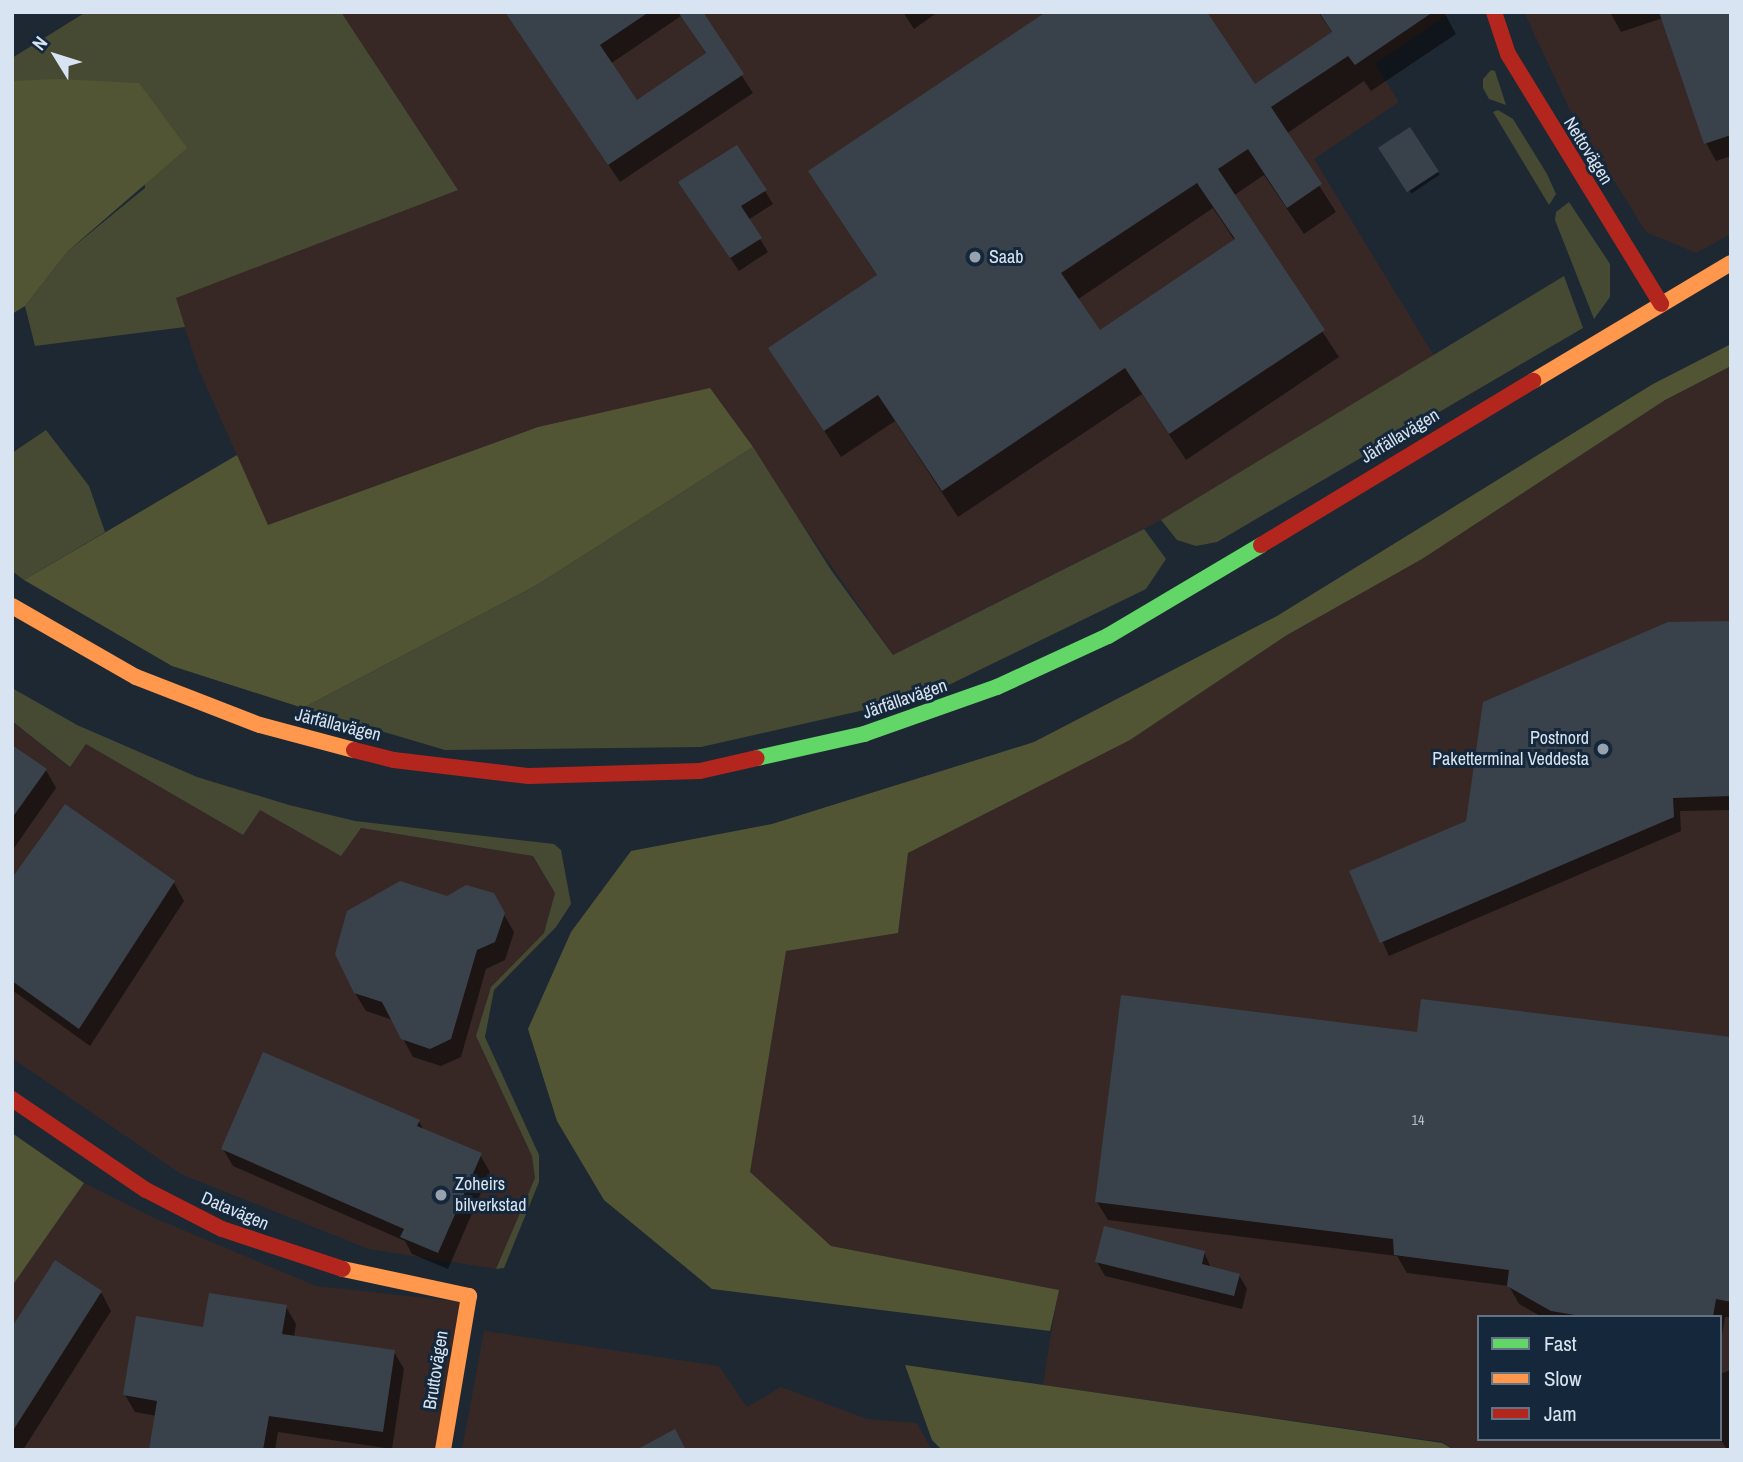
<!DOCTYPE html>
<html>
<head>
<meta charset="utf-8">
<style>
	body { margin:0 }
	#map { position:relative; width:1743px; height:1462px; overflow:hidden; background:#1d2833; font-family:"Archivo Narrow",sans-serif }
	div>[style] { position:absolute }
	.industrial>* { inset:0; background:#372825 }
	.green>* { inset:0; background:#474a32 }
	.forest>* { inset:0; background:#525534 }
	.shadow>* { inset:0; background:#0007; transform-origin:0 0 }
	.building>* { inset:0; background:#39424b; transform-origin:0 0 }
	.fast>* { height:16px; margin:-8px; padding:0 8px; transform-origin:8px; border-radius:8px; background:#63d668 }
	.slow>* { height:16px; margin:-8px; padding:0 8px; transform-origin:8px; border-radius:8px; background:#ff974d }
	.jam>* { height:16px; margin:-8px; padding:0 8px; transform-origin:8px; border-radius:8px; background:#b3261e }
	.dots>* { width:19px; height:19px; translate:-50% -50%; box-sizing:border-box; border:4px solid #15273b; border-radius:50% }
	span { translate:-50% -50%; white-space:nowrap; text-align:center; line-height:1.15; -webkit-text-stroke:6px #15273b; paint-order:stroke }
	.number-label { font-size:14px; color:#b0bcc8 }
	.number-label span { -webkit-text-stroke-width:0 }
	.street-label { font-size:18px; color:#d8e4f1 }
	.poi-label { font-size:18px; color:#d8e4f1 }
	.left { translate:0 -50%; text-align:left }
	.right { translate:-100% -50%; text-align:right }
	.frame { position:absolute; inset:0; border:14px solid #d8e4f1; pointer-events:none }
	.legend { position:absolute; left:1477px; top:1315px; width:245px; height:126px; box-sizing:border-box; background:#15273b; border:2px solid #637384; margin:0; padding:9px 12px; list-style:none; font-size:21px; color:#d8e4f1 }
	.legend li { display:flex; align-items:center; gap:14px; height:35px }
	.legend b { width:35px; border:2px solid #637384 }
	.north { position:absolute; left:21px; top:21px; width:70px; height:70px; -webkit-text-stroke:5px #15273b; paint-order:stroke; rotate:308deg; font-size:19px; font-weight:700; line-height:28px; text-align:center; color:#d8e4f1 }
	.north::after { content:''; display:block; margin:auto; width:24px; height:32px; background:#d8e4f1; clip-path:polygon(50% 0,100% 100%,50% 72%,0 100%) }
</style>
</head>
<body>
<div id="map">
	<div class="industrial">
		<div style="clip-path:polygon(341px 12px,1451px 12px,1375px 64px,1399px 102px,1314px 159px,1434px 356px,1161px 520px,893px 655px,709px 389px,538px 427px,268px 525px,199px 370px,175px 298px,458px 190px)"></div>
		<div style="clip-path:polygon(1524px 12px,1731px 12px,1731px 234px,1696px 253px,1646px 232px,1569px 108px)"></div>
		<div style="clip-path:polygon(evenodd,1731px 366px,1731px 1450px,1454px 1450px,1442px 1442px,1043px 1385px,1058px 1290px,831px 1246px,749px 1172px,786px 951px,898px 933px,908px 853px,1130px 740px,1287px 635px,1422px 559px,1665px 400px,1731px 366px,1479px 1317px,1720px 1317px,1720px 1439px,1479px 1439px,1479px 1317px)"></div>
		<div style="clip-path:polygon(12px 721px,69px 767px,86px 744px,243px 835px,260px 810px,340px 855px,360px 828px,533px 856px,555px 893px,544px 933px,491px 987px,476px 1036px,532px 1156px,535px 1178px,496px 1269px,369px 1249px,181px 1174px,12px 1058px)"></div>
		<div style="clip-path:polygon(84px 1183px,152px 1217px,316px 1286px,463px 1302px,435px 1450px,12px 1450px,12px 1286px)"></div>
		<div style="clip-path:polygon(484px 1331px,719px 1366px,747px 1407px,781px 1387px,867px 1419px,917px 1423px,932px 1450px,462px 1450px)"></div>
	</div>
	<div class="green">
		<div style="clip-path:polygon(86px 12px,341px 12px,458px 190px,176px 298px,185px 327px,35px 346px,25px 306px,68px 251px,145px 188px,139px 83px,12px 81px,12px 58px)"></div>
		<div style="clip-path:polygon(1491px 70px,1495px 71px,1506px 105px,1489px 99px,1483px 88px,1483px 79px)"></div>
		<div style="clip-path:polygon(1498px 110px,1513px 119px,1547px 174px,1556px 194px,1549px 205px,1493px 112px)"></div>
		<div style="clip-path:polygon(1569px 202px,1610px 264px,1610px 297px,1594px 319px,1555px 220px,1556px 212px)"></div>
		<div style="clip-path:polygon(1564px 276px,1583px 328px,1217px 542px,1196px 546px,1177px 540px,1161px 520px)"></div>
		<div style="clip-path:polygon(46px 430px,89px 486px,105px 532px,24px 580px,12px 571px,12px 453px)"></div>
		<div style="clip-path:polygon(753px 447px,831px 570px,893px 655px,1144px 529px,1166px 559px,1146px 589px,926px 696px,701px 747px,445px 750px,303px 708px,537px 585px)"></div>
		<div style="clip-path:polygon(12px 688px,77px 725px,197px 777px,289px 805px,355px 821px,554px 844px,561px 850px,571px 904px,556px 927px,494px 990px,485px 1037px,539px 1155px,539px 1182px,504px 1268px,496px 1269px,535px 1178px,532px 1156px,476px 1036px,491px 987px,544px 933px,555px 893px,533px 856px,361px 828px,341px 856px,260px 810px,243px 835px,86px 744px,70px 767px,12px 721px)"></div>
	</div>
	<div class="forest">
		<div style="clip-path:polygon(58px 79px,139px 83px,187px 148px,68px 251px,25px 306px,12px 314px,12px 81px)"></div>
		<div style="clip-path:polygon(1731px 344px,1731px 366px,1665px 400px,1422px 559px,1287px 635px,1130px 740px,908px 853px,898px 933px,786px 951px,750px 1172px,831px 1246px,1059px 1290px,1050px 1331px,712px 1289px,604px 1200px,557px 1121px,528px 1029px,571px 932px,631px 851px,772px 824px,1034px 742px,1277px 616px,1653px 384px)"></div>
		<div style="clip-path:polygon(710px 388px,753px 447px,537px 585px,303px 708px,172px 666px,24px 580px,237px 455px,268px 525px,538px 427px)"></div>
		<div style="clip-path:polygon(12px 1133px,84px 1183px,12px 1286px)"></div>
		<div style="clip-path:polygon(905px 1365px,1442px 1443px,1454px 1450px,942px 1450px,932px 1440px)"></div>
	</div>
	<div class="shadow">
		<div style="clip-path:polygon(evenodd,506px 12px,700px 12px,753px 93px,620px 182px,506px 12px,681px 16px,707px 55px,636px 102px,610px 64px,681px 16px)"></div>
		<div style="clip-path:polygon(903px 12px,938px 12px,914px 29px)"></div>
		<div style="clip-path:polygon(evenodd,1318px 12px,1444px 12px,1456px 34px,1371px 91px,1364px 81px,1286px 134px,1336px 212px,1304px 234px,1264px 175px,1233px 196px,1339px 357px,1186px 460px,1142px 394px,958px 517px,895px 421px,841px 457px,771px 348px,878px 277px,810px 172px,1255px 86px,1333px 34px,1318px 12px,1213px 208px,1235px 241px,1099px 332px,1077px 300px,1213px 208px)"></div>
		<div style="clip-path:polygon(1610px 12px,1731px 12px,1731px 156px,1716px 161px,1706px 143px,1663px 18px,1621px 32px)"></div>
		<div style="left:1409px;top:129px;width:55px;height:34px;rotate:56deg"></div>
		<div style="clip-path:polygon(765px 191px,773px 204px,748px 220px,768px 252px,739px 271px,689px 196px)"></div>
		<div style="clip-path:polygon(1731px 623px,1731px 810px,1680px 811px,1681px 831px,1389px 956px,1351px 872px,1468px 822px)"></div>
		<div style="clip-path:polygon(12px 747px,46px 770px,56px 788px,12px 851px)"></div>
		<div style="clip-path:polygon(12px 881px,174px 883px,184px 901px,90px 1046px,12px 990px)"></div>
		<div style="clip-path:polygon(492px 894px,514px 932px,505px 960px,486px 969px,461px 1057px,441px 1066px,413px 1057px,393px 1020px,366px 1011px,355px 993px,448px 898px)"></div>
		<div style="clip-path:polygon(1419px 1034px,1731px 1039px,1731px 1317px,1725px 1317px,1722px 1335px,1720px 1317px,1542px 1317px,1519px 1304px,1509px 1286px,1407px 1273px,1397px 1256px,1108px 1220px,1097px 1202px)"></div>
		<div style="clip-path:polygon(419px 1121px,424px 1131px,480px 1155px,490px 1172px,448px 1269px,412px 1254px,405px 1241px,233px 1166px,223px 1149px)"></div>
		<div style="clip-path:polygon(1204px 1252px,1211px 1268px,1239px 1275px,1247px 1289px,1242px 1309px,1105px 1276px,1097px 1262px)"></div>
		<div style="clip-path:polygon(101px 1292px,111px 1311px,23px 1450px,12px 1450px,12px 1331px)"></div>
		<div style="clip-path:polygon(286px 1307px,296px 1324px,294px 1337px,394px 1352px,404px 1369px,392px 1449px,278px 1432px,275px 1450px,151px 1450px,157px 1416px,135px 1412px,125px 1395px,204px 1329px)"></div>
		<div style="clip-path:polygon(1731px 1370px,1731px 1450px,1727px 1450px,1720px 1438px,1720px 1374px)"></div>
	</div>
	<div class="building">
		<div style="clip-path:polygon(505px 12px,649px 12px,600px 45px,637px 100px,706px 53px,678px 12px,703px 12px,744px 74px,608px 165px)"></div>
		<div style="clip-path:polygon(evenodd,1046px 12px,1207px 12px,1255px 84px,1332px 32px,1319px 12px,1433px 12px,1355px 65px,1348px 56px,1271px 107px,1322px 184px,1287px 208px,1248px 149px,1218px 169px,1325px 330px,1169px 434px,1125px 368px,942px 491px,878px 395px,824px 431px,768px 348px,877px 275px,808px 171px,1046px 12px,1197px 183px,1235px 239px,1100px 330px,1061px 273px,1197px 183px)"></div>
		<div style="clip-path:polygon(1659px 12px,1731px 12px,1731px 135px,1704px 144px)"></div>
		<div style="left:1410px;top:127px;width:53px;height:38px;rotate:57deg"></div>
		<div style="clip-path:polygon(737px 145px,767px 190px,741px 206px,762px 238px,730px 258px,678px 182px)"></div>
		<div style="clip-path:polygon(1731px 621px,1731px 796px,1673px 798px,1674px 817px,1380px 943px,1349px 871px,1466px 821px,1483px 702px,1668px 622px)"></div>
		<div style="clip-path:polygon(12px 745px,47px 769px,12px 818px)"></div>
		<div style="clip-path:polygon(65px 804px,175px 881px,79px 1029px,12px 981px,12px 878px)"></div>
		<div style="clip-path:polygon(400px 881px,447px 896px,466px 885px,494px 893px,505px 913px,495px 942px,477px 950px,451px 1039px,430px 1049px,401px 1039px,382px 1002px,354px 993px,335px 954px,347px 911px)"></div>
		<div style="clip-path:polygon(1121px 995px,1417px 1032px,1421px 999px,1731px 1037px,1731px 1302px,1716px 1299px,1713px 1317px,1587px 1317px,1551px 1311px,1507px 1286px,1509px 1270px,1394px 1255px,1393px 1239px,1095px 1202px)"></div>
		<div style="clip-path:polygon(263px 1052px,420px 1120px,417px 1126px,482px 1153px,438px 1253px,400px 1237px,404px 1229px,221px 1149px)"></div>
		<div style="clip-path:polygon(1104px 1226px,1205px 1251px,1202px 1264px,1240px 1274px,1234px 1296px,1095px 1262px)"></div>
		<div style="clip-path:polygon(55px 1260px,102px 1291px,12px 1432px,12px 1327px)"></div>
		<div style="clip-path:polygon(209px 1293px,287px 1305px,282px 1334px,395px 1350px,383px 1432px,269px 1416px,263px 1450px,149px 1450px,157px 1401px,123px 1395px,136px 1316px,203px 1327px)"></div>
		<div style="clip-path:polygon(675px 1429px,686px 1450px,636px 1450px)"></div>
	</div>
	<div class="fast">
		<div style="left:757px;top:758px;width:110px;rotate:-12.6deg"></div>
		<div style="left:864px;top:734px;width:141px;rotate:-19.5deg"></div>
		<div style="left:997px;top:687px;width:122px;rotate:-24.7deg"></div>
		<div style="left:1108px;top:636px;width:178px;rotate:-30.7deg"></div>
	</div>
	<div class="slow">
		<div style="left:1533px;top:381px;width:230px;rotate:-30.8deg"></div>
		<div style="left:12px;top:606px;width:143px;rotate:29.8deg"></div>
		<div style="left:136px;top:677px;width:133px;rotate:21.2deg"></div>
		<div style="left:260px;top:725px;width:97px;rotate:14.9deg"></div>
		<div style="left:343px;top:1269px;width:129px;rotate:12.1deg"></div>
		<div style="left:469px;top:1296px;width:156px;rotate:99.6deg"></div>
	</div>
	<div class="jam">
		<div style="left:1494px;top:12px;width:44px;rotate:71.6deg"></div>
		<div style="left:1508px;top:54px;width:293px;rotate:58.5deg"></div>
		<div style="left:1261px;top:545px;width:318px;rotate:-31.1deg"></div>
		<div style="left:354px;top:750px;width:41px;rotate:14deg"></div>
		<div style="left:394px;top:760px;width:136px;rotate:6.8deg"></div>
		<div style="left:529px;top:776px;width:171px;rotate:-1.7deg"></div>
		<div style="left:700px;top:771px;width:58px;rotate:-12.8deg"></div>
		<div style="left:12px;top:1099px;width:162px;rotate:34.2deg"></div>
		<div style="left:146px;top:1190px;width:85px;rotate:27.2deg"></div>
		<div style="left:222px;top:1229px;width:127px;rotate:18.3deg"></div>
	</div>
	<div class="dots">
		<div style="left:975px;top:257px;background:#97a2ae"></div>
		<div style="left:1603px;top:749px;background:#97a2ae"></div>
		<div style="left:441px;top:1195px;background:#97a2ae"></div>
	</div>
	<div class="number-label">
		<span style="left:1418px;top:1120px">14</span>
	</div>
	<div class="street-label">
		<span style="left:1588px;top:151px;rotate:58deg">Nettovägen</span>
		<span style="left:1400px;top:436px;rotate:-31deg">Järfällavägen</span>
		<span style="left:905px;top:699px;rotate:-19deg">Järfällavägen</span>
		<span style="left:338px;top:725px;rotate:14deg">Järfällavägen</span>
		<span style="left:235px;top:1211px;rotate:23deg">Datavägen</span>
		<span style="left:436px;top:1370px;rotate:-81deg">Bruttovägen</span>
	</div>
	<div class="poi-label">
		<span class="left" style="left:989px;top:257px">Saab</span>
		<span class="right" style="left:1589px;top:749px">Postnord<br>Paketterminal Veddesta</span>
		<span class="left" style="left:455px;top:1195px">Zoheirs<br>bilverkstad</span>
	</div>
	<div class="frame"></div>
	<ul class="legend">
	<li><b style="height:9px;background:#63d668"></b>Fast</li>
	<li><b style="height:9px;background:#ff974d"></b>Slow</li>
	<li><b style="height:9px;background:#b3261e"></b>Jam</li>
	</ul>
	<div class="north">N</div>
</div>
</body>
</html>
